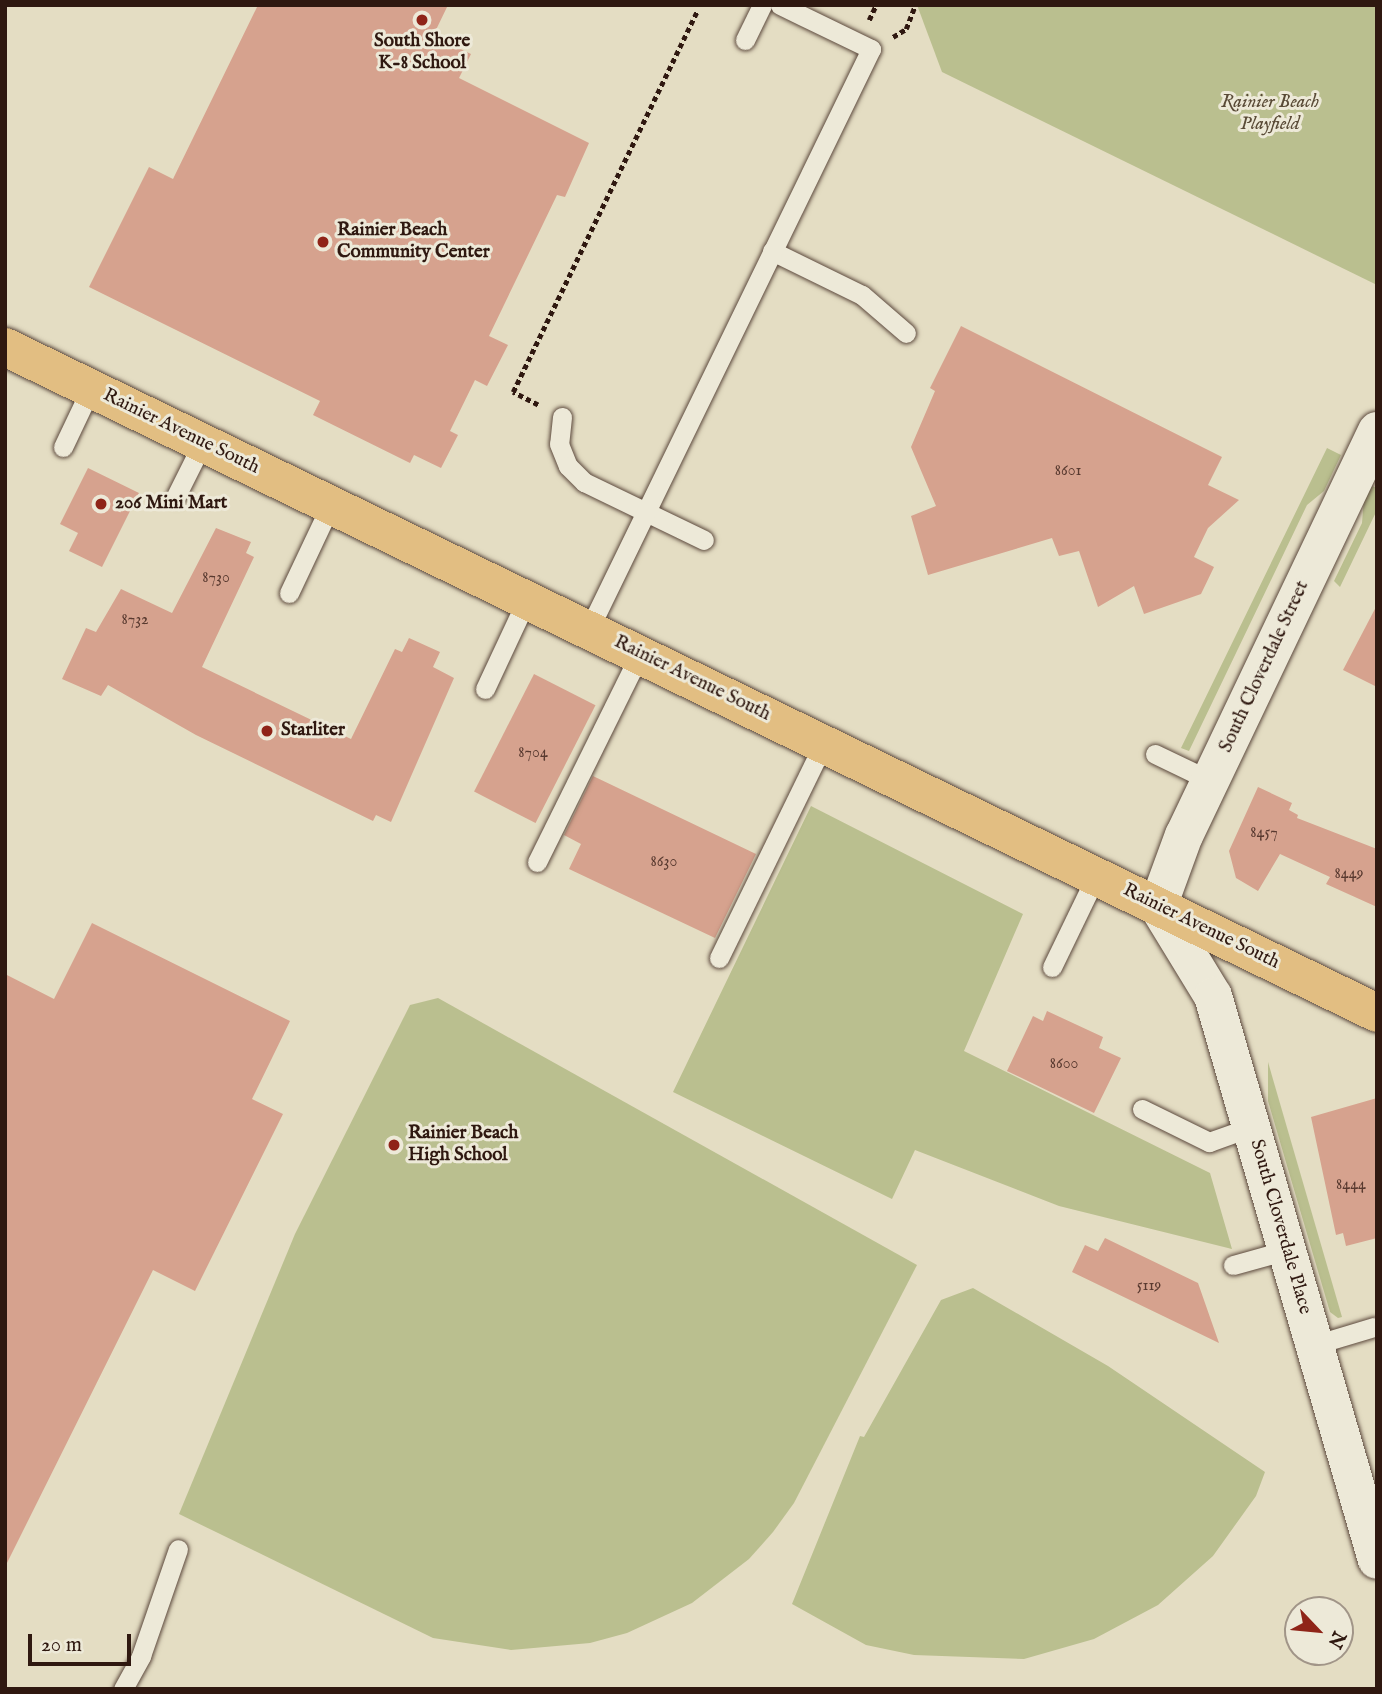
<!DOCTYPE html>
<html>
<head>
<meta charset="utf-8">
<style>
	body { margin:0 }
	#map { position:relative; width:1382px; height:1694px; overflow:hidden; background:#e4ddc3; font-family:"IM FELL English",serif }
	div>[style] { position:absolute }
	.green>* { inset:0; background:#babf8f }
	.building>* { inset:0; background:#d6a28e; transform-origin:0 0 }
	.path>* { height:4.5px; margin-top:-2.25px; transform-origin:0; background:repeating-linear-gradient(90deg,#2f1810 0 5px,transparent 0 8.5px) }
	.roads { filter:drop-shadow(0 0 2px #5c493d) drop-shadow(0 0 2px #5c493d) }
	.lane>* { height:19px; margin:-9.5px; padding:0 9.5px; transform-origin:9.5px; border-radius:9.5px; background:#ede9d8 }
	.secondary>* { height:38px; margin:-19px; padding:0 19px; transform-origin:19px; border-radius:19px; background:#ede9d8 }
	.primary>* { height:38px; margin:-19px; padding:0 19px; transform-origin:19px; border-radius:19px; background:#e2be82 }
	.dots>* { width:19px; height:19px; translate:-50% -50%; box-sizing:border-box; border:4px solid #ede9d8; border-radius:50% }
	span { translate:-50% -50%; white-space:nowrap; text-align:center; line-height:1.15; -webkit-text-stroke:6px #ede9d8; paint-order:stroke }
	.number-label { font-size:16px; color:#593a30 }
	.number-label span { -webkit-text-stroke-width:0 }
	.poi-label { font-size:19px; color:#2f1810; font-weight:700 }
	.left { translate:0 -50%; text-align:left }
	.park-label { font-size:19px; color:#594a36; font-style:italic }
	.street-label { font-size:19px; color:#2f1810 }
	.frame { position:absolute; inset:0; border:7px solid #2f1810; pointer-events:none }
	.north { position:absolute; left:1284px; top:1596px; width:70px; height:70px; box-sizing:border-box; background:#ede9d8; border:2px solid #a19588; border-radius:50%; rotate:116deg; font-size:19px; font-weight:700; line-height:28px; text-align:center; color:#2f1810 }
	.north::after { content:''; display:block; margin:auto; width:24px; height:32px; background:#8f2418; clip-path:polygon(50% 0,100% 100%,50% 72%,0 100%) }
	.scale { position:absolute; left:28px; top:1634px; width:103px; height:32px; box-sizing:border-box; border:4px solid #2f1810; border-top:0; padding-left:9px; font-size:21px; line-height:24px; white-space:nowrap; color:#2f1810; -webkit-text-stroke:5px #ede9d8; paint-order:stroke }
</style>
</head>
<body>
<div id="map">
	<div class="green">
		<div style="clip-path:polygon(917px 5px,1377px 5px,1377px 285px,942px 72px)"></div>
		<div style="clip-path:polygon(1327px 448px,1341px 455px,1324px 491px,1307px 505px,1189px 751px,1181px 748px)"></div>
		<div style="clip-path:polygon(1372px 486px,1377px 488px,1377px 510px,1340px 587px,1334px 581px,1362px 523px,1364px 498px)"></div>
		<div style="clip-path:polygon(811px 806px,1023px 914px,964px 1051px,1210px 1173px,1232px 1249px,1059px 1206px,915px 1150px,892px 1199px,673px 1092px)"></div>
		<div style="clip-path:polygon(438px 998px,917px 1265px,794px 1503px,773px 1532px,749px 1559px,692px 1603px,627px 1633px,590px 1643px,511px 1650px,433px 1638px,179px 1514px,295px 1234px,410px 1005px)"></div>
		<div style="clip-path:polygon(1268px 1062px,1342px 1317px,1338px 1318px,1330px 1312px,1268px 1101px)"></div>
		<div style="clip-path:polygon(973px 1288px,1108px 1366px,1265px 1472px,1256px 1496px,1213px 1556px,1158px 1605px,1094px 1639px,1024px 1659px,914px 1655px,866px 1645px,792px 1604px,860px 1436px,864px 1437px,941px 1300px)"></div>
	</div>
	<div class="building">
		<div style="clip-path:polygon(258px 5px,448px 5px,433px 36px,471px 54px,459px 78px,589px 143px,565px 197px,557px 195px,489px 336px,508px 345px,487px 386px,475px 380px,450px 431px,458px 435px,441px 468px,414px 455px,410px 463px,313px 415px,320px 401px,89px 287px,149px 167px,173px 179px)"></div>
		<div style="clip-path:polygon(961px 326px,1222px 457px,1208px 485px,1239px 500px,1208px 528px,1194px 557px,1214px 567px,1201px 594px,1144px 614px,1134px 586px,1098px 607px,1079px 551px,1059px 556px,1052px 538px,928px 575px,911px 516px,936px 506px,911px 447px,935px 391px,930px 388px)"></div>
		<div style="clip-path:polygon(88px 468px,139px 493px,102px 567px,69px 551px,78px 533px,60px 524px)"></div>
		<div style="clip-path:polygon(216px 528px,251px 542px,246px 553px,254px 557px,202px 667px,351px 739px,395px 649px,402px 652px,409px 638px,440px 652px,433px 667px,454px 678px,391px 822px,376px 815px,373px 821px,196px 735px,108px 685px,101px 696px,62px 679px,86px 628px,96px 632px,121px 589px,172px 613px)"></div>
		<div style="clip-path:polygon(1377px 605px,1377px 687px,1343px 670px)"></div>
		<div style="left:534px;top:674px;width:69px;height:132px;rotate:27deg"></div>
		<div style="clip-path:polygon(593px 776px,756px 854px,715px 938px,569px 869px,581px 844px,564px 835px)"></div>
		<div style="clip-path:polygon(1258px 787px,1292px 803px,1289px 810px,1298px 815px,1297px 818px,1377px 849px,1377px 907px,1326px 884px,1330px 877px,1280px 854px,1258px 891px,1236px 878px,1229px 851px)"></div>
		<div style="clip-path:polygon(92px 923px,290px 1021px,252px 1099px,283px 1114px,195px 1291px,153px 1270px,5px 1567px,5px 974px,54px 999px)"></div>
		<div style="clip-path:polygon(1047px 1011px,1103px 1037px,1099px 1048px,1121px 1058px,1094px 1113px,1007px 1071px,1033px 1016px,1043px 1021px)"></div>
		<div style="clip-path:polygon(1377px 1098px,1377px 1238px,1346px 1246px,1343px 1233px,1336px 1235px,1311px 1117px)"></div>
		<div style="clip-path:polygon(1105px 1238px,1198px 1283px,1219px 1343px,1072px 1272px,1085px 1245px,1098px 1251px)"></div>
	</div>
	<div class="path">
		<div style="left:869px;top:20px;width:17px;rotate:-65deg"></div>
		<div style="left:893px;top:37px;width:15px;rotate:-32deg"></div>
		<div style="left:906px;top:29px;width:26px;rotate:-69deg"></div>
		<div style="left:538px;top:405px;width:28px;rotate:-153deg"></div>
		<div style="left:513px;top:392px;width:423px;rotate:-64.2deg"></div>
	</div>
	<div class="roads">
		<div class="lane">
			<div style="left:745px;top:40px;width:39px;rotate:-64deg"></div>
			<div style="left:772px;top:251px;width:100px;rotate:26.1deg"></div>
			<div style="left:862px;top:295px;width:58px;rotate:40.8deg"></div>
			<div style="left:562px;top:417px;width:27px;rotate:96deg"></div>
			<div style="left:559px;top:444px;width:24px;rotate:68deg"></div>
			<div style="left:568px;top:466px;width:23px;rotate:45deg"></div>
			<div style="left:584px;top:482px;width:133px;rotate:25.8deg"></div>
			<div style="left:63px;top:447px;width:65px;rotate:-64.6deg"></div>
			<div style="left:176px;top:496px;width:60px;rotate:-63.4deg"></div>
			<div style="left:289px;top:593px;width:98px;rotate:-64.7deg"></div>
			<div style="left:589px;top:629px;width:645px;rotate:-64.07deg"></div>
			<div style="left:871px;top:49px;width:101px;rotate:-154.2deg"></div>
			<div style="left:485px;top:689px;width:99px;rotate:-65deg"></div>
			<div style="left:1155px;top:754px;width:62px;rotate:25.7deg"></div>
			<div style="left:537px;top:862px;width:232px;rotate:-63.7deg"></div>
			<div style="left:719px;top:958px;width:239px;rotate:-64deg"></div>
			<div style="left:1052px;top:967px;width:101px;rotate:-64.2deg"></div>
			<div style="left:1142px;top:1109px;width:75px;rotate:26.2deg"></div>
			<div style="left:1209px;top:1142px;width:45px;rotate:-19.7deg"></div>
			<div style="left:1233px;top:1265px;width:56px;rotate:-15.5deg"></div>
			<div style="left:1314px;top:1345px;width:63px;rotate:-16.7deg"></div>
			<div style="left:123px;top:1689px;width:38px;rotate:-61deg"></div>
			<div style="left:141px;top:1656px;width:113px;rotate:-70.9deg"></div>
		</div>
		<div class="secondary">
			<div style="left:1377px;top:431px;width:448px;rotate:115.5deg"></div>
			<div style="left:1184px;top:835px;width:76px;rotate:110.1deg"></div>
			<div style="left:1158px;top:906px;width:105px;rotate:58.6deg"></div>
			<div style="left:1213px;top:996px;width:587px;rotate:73.79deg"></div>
		</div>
		<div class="primary">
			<div style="left:5px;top:347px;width:1525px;rotate:25.89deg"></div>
		</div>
	</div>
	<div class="dots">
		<div style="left:422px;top:20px;background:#8f2418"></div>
		<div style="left:323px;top:242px;background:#8f2418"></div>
		<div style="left:101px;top:504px;background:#8f2418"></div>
		<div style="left:267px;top:731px;background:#8f2418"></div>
		<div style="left:394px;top:1145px;background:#8f2418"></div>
	</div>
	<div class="number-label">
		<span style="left:1068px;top:471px">8601</span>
		<span style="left:216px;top:578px">8730</span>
		<span style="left:135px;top:620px">8732</span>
		<span style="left:533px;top:753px">8704</span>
		<span style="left:1264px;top:833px">8457</span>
		<span style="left:664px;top:862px">8630</span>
		<span style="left:1349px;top:874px">8449</span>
		<span style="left:1064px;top:1064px">8600</span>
		<span style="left:1351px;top:1185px">8444</span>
		<span style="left:1149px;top:1286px">5119</span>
	</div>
	<div class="poi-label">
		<span style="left:422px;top:53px">South Shore<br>K-8 School</span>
		<span class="left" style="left:337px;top:242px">Rainier Beach<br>Community Center</span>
		<span class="left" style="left:115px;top:504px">206 Mini Mart</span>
		<span class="left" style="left:281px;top:731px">Starliter</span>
		<span class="left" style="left:408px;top:1145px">Rainier Beach<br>High School</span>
	</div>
	<div class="park-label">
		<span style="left:1270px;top:114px">Rainier Beach<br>Playfield</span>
	</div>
	<div class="street-label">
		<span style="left:181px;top:432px;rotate:26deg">Rainier Avenue South</span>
		<span style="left:1265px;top:667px;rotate:-65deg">South Cloverdale Street</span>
		<span style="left:692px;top:679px;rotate:26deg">Rainier Avenue South</span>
		<span style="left:1201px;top:927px;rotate:26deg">Rainier Avenue South</span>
		<span style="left:1280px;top:1227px;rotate:74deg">South Cloverdale Place</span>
	</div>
	<div class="frame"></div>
	<div class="north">N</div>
	<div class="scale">20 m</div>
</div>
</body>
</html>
